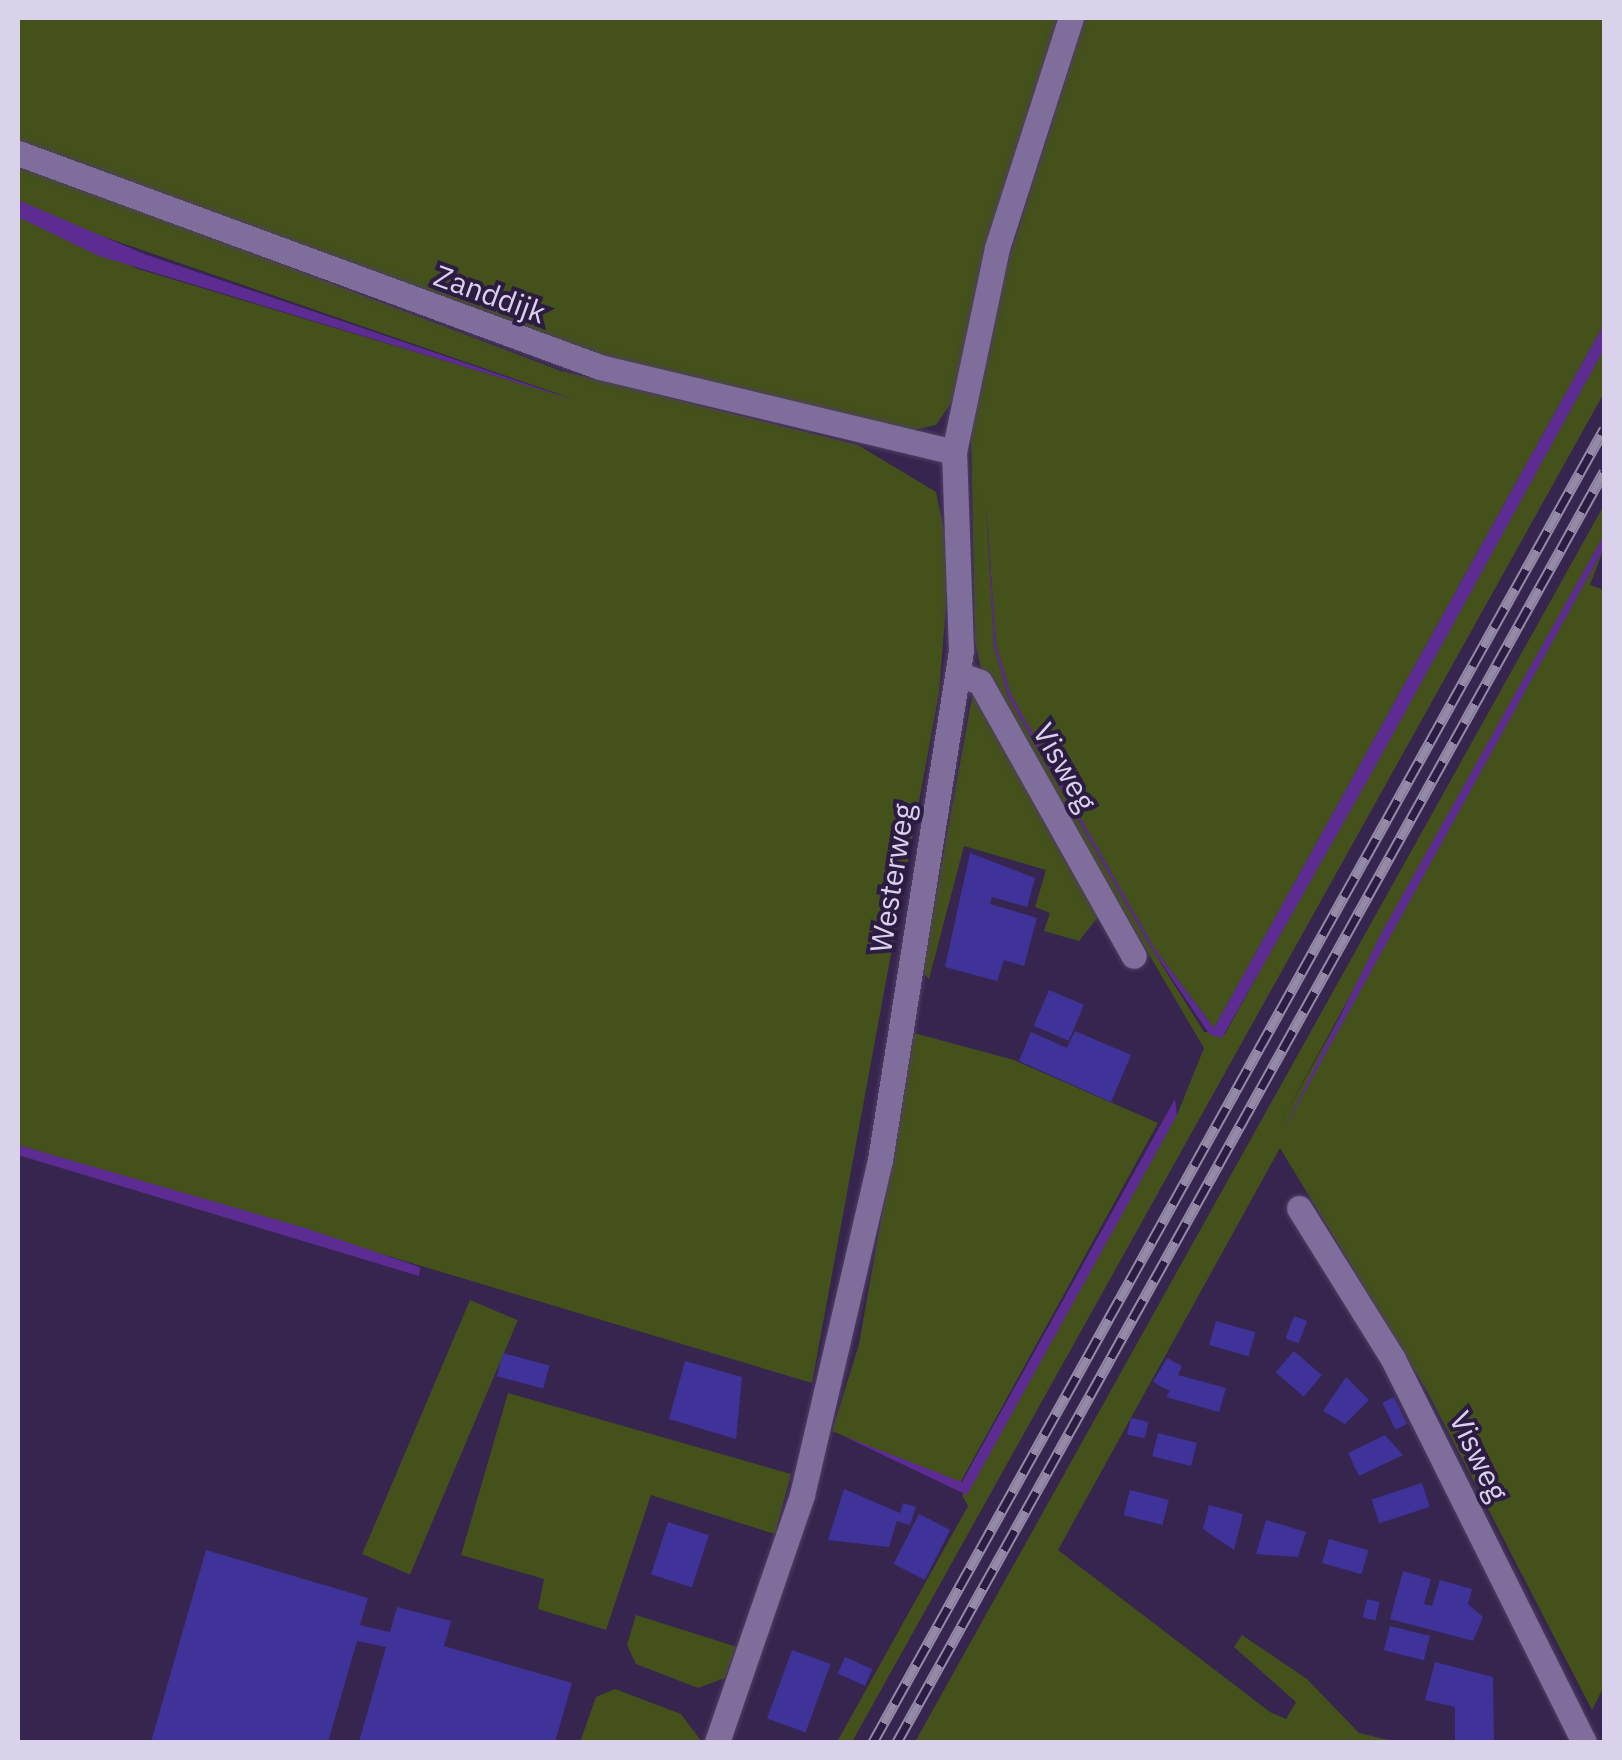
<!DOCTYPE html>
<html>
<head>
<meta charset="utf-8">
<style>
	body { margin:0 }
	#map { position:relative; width:1622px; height:1760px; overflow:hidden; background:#36254e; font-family:"IBM Plex Sans",sans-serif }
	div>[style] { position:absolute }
	.green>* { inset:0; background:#44511b; transform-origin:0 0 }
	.water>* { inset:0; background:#5d2c92 }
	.building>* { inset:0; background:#3f3399; transform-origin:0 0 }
	.roads { filter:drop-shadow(0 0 2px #4f3f62) drop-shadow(0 0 2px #4f3f62) }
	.minor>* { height:25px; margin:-12.5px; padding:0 12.5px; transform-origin:12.5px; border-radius:12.5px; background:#7f6e9c }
	.rail>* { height:11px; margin-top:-5.5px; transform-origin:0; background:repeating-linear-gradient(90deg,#2c1b43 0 22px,#9589a8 0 44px); box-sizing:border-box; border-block:2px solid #9589a8 }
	span { translate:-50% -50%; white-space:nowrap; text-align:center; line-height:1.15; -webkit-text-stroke:8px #2c1b43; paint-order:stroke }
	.street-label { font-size:30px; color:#dad1ea }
	.frame { position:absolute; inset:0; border:20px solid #dad1ea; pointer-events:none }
</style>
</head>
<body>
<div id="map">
	<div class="green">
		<div style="clip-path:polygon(18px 18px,1058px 18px,998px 205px,952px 402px,936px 425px,909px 431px,599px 354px,18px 140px)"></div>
		<div style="clip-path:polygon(1085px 18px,1604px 18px,1604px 324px,1214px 1028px,1154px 948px,1011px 695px,996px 645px,986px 504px,994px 646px,1008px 696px,1152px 949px,1204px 1032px,1225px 1034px,1604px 349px,1604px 393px,852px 1742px,837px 1742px,968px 1506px,962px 1495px,1177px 1115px,1204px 1048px,981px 669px,975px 641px,971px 435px,1005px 271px)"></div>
		<div style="clip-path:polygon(18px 164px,561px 371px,858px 445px,936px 492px,950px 557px,939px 693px,812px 1383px,18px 1145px,18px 217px,138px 269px,573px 399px,90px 232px,18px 200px)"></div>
		<div style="clip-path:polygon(1604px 505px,1604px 535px,1278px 1127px,1604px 548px,1590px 585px,1604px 590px,1604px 1686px,1592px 1710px,1427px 1391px,1280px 1148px,1058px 1550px,1270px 1712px,1286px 1719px,1296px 1702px,1234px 1647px,1242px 1635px,1307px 1679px,1359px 1733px,1397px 1742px,915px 1742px)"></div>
		<div style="clip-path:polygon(973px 692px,1098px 901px,1098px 917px,1079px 941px,1044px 931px,1050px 913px,1035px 907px,1046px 870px,964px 846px,929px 979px,922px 972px)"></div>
		<div style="clip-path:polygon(914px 1033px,1014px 1060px,1158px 1123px,959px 1485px,832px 1431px,859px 1344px)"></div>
		<div style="left:470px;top:1300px;width:52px;height:276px;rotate:23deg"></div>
		<div style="clip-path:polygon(508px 1393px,791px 1474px,775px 1534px,651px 1495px,606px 1630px,538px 1609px,544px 1579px,461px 1555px)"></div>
		<div style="clip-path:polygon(636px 1615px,737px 1647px,725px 1678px,698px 1688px,636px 1664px,627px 1645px)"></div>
		<div style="clip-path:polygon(615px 1689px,681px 1714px,702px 1742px,580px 1742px,596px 1697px)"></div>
	</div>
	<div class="water">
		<div style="clip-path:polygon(18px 200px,144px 254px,574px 400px,99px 256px,18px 217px)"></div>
		<div style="clip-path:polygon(1604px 324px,1604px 349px,1375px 767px,1222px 1038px,1210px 1035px,1152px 949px,1008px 696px,994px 646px,986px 504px,996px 645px,1011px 695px,1154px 948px,1214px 1028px)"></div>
		<div style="clip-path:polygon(1604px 535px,1604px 548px,1282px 1133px,1382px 932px)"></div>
		<div style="clip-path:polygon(1175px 1099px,1177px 1115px,967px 1495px,841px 1435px,962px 1482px)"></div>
		<div style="clip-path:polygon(18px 1145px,305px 1228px,420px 1267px,419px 1276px,18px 1155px)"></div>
	</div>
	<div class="building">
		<div style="clip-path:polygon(970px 853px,1035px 878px,1027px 907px,992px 897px,990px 904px,1037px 918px,1024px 966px,1004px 960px,997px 981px,945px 967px)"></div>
		<div style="left:1049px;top:990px;width:38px;height:39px;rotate:23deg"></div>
		<div style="clip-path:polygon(1075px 1031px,1131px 1055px,1111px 1102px,1019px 1061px,1031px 1032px,1067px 1048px)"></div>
		<div style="left:1294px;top:1316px;width:14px;height:24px;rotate:21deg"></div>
		<div style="left:1216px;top:1321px;width:41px;height:25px;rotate:16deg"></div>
		<div style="left:1294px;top:1351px;width:37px;height:28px;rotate:41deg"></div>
		<div style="left:503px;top:1353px;width:48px;height:24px;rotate:15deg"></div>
		<div style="clip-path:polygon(1167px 1358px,1182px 1366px,1178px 1375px,1226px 1388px,1219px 1412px,1166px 1397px,1170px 1391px,1153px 1382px)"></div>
		<div style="clip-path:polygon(685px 1361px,742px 1377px,736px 1439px,669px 1419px)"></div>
		<div style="clip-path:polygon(1346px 1377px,1369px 1400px,1345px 1424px,1323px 1411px)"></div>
		<div style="left:1394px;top:1397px;width:30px;height:13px;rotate:64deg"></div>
		<div style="left:1131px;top:1418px;width:18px;height:17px;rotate:13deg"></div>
		<div style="left:1158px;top:1433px;width:40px;height:24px;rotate:14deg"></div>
		<div style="clip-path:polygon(1385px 1435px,1403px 1455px,1359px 1476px,1348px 1453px)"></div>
		<div style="left:1422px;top:1483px;width:25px;height:53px;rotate:72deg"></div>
		<div style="clip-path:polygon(844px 1489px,900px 1513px,903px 1503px,916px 1507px,910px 1525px,897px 1521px,889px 1547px,828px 1540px)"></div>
		<div style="left:1130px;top:1490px;width:40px;height:26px;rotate:14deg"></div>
		<div style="clip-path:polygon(1209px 1505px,1243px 1514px,1234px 1550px,1203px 1529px)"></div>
		<div style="left:919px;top:1514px;width:35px;height:56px;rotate:27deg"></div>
		<div style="clip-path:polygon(1266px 1520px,1306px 1532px,1298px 1557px,1256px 1554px)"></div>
		<div style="left:668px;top:1522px;width:43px;height:55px;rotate:18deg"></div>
		<div style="left:1329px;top:1539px;width:41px;height:25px;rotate:16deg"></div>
		<div style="clip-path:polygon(206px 1550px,368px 1598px,360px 1625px,390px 1632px,397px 1607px,451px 1621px,444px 1646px,572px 1683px,555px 1742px,359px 1742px,386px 1647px,357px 1641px,328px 1742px,151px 1742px)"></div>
		<div style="clip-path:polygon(1403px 1571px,1431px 1579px,1424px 1604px,1432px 1606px,1440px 1580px,1472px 1589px,1468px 1604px,1483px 1617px,1473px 1641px,1390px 1619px)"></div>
		<div style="left:1367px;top:1599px;width:13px;height:19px;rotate:13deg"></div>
		<div style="left:1390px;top:1626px;width:41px;height:25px;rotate:14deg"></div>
		<div style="left:792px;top:1650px;width:41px;height:73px;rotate:20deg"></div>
		<div style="left:845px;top:1657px;width:30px;height:18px;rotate:24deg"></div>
		<div style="clip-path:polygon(1435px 1662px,1493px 1677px,1494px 1742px,1455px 1742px,1455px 1707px,1425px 1700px)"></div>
	</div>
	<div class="roads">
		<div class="minor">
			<div style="left:18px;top:153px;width:620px;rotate:20.19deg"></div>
			<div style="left:600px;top:367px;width:364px;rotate:13.5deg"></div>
			<div style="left:958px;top:674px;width:23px;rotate:20deg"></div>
			<div style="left:980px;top:682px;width:314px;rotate:60.7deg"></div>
			<div style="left:1299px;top:1208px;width:178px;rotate:58.1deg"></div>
			<div style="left:1393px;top:1359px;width:428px;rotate:63.5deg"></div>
			<div style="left:717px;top:1742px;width:261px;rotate:-71deg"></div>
			<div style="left:802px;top:1495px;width:344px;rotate:-76.9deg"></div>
			<div style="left:880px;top:1160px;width:515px;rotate:-80.96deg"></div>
			<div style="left:961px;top:651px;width:199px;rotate:-92deg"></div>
			<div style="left:954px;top:452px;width:208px;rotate:-78.1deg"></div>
			<div style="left:997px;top:248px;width:242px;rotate:-72.2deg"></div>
		</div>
	</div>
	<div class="rail">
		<div style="left:873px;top:1742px;width:1503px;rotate:-60.89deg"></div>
		<div style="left:897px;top:1742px;width:1454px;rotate:-60.9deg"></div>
	</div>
	<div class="street-label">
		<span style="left:490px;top:294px;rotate:20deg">Zanddijk</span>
		<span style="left:1065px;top:767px;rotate:60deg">Visweg</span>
		<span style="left:892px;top:878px;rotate:-81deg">Westerweg</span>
		<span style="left:1479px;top:1456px;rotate:64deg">Visweg</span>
	</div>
	<div class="frame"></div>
</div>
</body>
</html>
